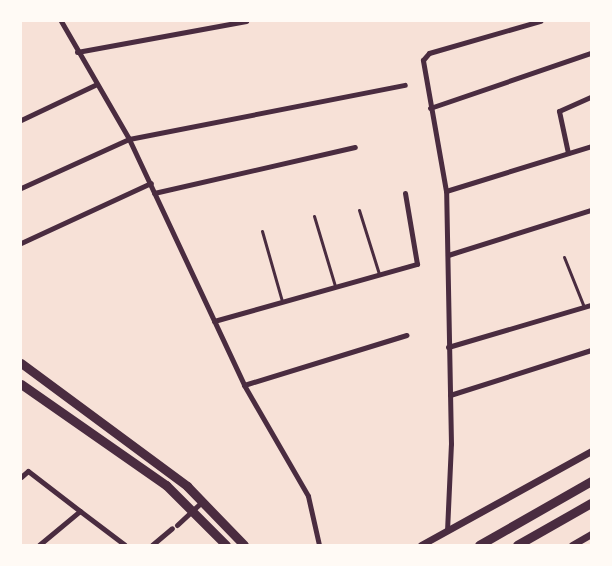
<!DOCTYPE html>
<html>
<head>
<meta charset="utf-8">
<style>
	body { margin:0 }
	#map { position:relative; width:612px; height:566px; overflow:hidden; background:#f7e1d7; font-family:"Playfair Display",serif }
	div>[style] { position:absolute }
	.service>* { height:3px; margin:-1.5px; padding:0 1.5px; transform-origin:1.5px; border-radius:1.5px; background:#4a2c40 }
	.minor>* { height:5px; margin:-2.5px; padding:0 2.5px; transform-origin:2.5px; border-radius:2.5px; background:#4a2c40 }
	.tertiary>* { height:7px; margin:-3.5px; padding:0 3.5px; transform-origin:3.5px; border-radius:3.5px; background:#4a2c40 }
	.primary>* { height:9px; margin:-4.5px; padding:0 4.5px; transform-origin:4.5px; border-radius:4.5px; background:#4a2c40 }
	.trunk>* { height:9px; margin:-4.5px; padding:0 4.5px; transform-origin:4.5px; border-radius:4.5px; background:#4a2c40 }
	span { translate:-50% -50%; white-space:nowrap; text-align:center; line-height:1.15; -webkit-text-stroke:6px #fffaf5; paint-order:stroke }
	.frame { position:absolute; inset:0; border:22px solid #fffaf5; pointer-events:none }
</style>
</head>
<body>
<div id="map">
	<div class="service">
		<div style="left:359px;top:210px;width:67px;rotate:72.6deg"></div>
		<div style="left:314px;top:216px;width:73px;rotate:73.3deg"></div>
		<div style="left:262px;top:231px;width:73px;rotate:74.1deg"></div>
		<div style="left:564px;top:257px;width:54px;rotate:68.2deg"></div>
	</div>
	<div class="minor">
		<div style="left:61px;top:21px;width:136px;rotate:60deg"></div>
		<div style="left:129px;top:139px;width:272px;rotate:64.9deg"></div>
		<div style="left:244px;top:385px;width:128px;rotate:60deg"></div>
		<div style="left:308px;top:496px;width:50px;rotate:77.3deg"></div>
		<div style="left:77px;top:52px;width:172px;rotate:-10.4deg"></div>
		<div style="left:430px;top:108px;width:170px;rotate:-18.9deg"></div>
		<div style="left:21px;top:120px;width:84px;rotate:-25.3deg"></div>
		<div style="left:568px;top:153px;width:43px;rotate:-102.1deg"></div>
		<div style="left:559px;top:111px;width:35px;rotate:-24deg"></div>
		<div style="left:21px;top:188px;width:119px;rotate:-24.4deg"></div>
		<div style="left:129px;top:139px;width:281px;rotate:-11.1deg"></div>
		<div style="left:446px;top:191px;width:152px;rotate:-17.2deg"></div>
		<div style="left:154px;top:193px;width:206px;rotate:-12.9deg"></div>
		<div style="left:21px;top:243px;width:143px;rotate:-24.8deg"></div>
		<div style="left:448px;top:255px;width:150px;rotate:-17.5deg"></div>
		<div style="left:214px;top:321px;width:211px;rotate:-15.7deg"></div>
		<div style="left:417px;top:264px;width:72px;rotate:-99.6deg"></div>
		<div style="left:448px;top:347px;width:149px;rotate:-16.4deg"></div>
		<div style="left:244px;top:385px;width:170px;rotate:-17.1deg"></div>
		<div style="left:450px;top:395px;width:148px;rotate:-17.7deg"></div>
		<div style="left:21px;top:477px;width:9px;rotate:-41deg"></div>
		<div style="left:28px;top:471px;width:66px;rotate:37.6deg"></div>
		<div style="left:177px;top:525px;width:34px;rotate:-43deg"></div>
		<div style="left:447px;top:531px;width:87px;rotate:-87.4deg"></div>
		<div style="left:451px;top:444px;width:253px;rotate:-91.1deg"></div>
		<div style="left:446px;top:191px;width:133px;rotate:-100deg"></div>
		<div style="left:423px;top:60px;width:9px;rotate:-49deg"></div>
		<div style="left:429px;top:53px;width:116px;rotate:-16.1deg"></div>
		<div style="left:39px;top:545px;width:53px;rotate:-39.7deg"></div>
		<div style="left:80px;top:511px;width:56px;rotate:37.1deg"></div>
		<div style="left:152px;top:545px;width:26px;rotate:-40deg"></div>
	</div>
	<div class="tertiary">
		<div style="left:421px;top:545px;width:194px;rotate:-28.9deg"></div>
		<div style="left:572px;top:545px;width:22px;rotate:-30deg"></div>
	</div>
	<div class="primary">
		<div style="left:21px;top:363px;width:207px;rotate:36.5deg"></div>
		<div style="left:187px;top:486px;width:82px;rotate:46deg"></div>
		<div style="left:21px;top:384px;width:177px;rotate:34.9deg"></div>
		<div style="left:166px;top:485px;width:85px;rotate:45deg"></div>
	</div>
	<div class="trunk">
		<div style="left:479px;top:545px;width:129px;rotate:-29.7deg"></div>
		<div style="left:517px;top:545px;width:85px;rotate:-29.6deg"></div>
	</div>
	<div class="frame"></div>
</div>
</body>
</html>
